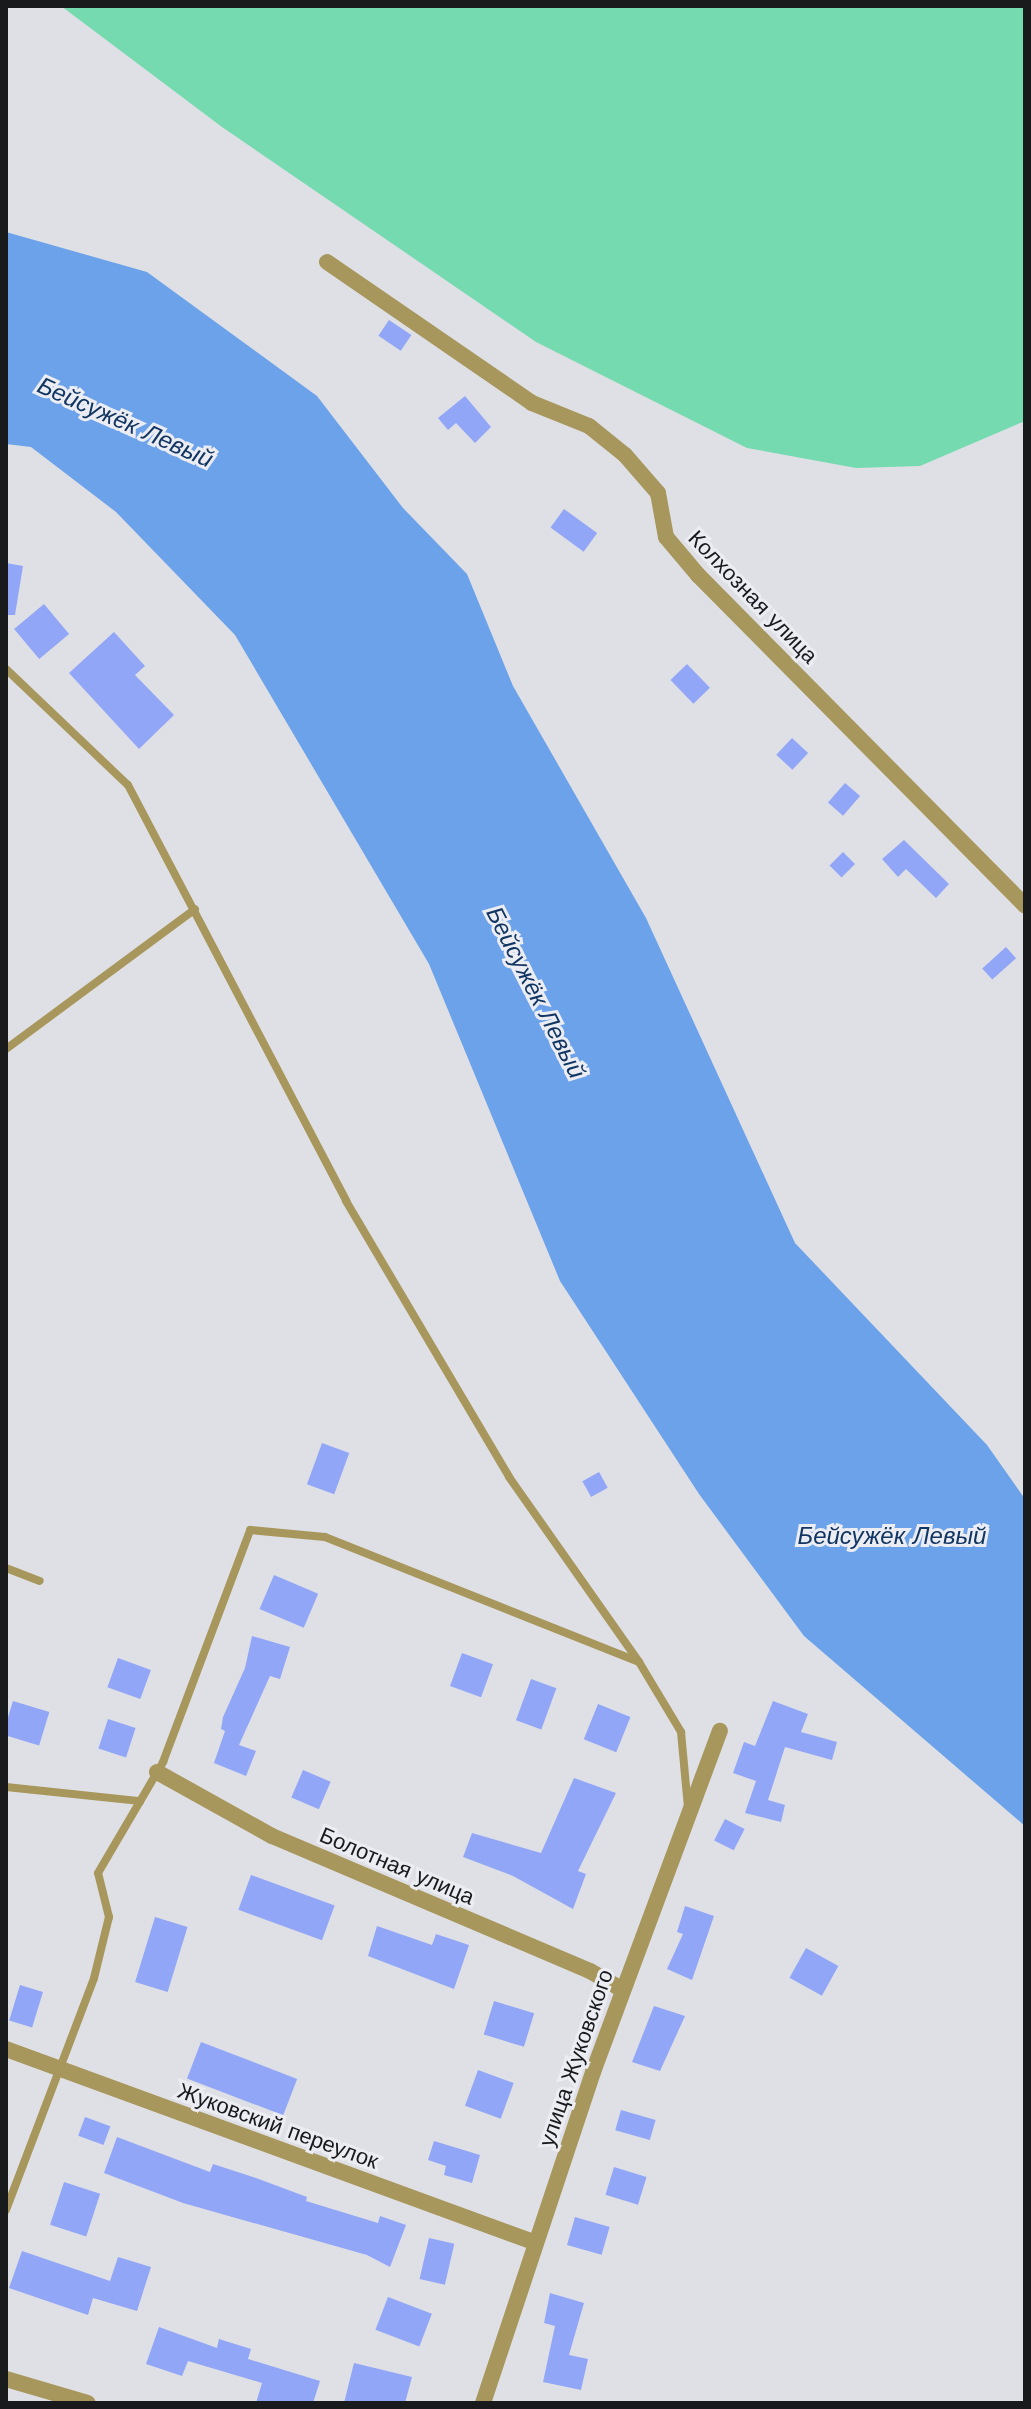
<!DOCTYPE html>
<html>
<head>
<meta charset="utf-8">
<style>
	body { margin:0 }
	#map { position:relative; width:1031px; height:2409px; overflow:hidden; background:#dfe0e5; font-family:"Work Sans",sans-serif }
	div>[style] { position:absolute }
	.green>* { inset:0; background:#75daaf }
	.water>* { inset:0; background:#6ca2e9 }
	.building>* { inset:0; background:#91a6f6; transform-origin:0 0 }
	.service>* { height:8px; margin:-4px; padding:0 4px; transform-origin:4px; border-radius:4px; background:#a8975c }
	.minor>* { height:16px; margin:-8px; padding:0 8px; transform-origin:8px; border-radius:8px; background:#a8975c }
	span { translate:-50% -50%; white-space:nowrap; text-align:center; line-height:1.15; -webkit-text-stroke:6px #ecedf3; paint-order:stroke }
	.street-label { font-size:22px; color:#191a1c }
	.water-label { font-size:24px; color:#123663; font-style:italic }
	.frame { position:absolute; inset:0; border:8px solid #191a1c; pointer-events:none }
</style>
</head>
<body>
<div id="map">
	<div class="green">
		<div style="clip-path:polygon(61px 6px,1025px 6px,1025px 421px,920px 466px,856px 468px,747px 448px,536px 342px,222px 127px)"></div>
	</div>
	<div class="water">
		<div style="clip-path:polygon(6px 232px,147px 272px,317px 396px,403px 508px,467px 574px,513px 686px,646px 918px,795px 1243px,987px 1445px,1025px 1499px,1025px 1826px,804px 1636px,699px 1494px,560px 1281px,429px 964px,235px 635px,116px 512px,31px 447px,6px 444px)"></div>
	</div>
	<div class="building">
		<div style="left:389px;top:320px;width:27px;height:19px;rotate:34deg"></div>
		<div style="clip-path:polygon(465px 396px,491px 427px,475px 443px,456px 423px,448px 430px,438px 418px)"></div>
		<div style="left:564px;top:509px;width:41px;height:23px;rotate:36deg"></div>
		<div style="clip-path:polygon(6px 563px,23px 566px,15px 615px,6px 615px)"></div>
		<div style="left:44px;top:604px;width:39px;height:39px;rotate:50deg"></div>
		<div style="clip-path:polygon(114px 632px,145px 666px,135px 675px,174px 715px,139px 749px,69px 673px)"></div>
		<div style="left:687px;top:664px;width:33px;height:23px;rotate:46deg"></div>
		<div style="left:792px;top:738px;width:22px;height:23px;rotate:43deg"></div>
		<div style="left:845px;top:783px;width:20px;height:26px;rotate:41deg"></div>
		<div style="clip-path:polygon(904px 840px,949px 884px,936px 898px,906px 869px,898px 877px,882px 859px)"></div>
		<div style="left:843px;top:852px;width:17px;height:19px;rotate:45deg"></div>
		<div style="left:1006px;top:947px;width:15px;height:32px;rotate:48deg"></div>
		<div style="left:322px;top:1443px;width:29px;height:44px;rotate:20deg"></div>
		<div style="left:599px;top:1472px;width:18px;height:19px;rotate:61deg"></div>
		<div style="left:274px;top:1575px;width:48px;height:37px;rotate:23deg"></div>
		<div style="clip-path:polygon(252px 1636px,290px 1647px,280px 1679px,270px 1676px,239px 1745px,256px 1751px,246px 1776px,214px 1763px,225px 1731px,221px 1729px,223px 1717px,245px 1668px)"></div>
		<div style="left:462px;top:1653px;width:33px;height:35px;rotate:20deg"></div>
		<div style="left:118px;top:1658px;width:35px;height:31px;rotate:20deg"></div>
		<div style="left:531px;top:1679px;width:27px;height:44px;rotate:20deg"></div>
		<div style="left:13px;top:1701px;width:38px;height:35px;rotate:17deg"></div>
		<div style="clip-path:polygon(773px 1701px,808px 1714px,801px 1732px,837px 1742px,832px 1760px,785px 1747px,768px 1800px,785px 1805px,781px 1822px,745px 1813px,756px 1781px,733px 1773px,744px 1742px,755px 1746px)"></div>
		<div style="left:598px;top:1704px;width:35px;height:38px;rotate:22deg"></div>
		<div style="left:108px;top:1719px;width:29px;height:31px;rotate:18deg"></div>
		<div style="left:303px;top:1770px;width:30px;height:30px;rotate:23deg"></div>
		<div style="clip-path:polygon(574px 1778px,616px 1793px,578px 1871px,586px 1874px,573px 1909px,513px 1876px,463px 1857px,472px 1833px,541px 1853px)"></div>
		<div style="left:725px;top:1819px;width:22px;height:24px;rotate:27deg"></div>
		<div style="left:251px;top:1875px;width:89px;height:37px;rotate:20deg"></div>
		<div style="clip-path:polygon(685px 1906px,714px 1916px,692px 1980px,667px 1969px,683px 1934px,677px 1932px)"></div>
		<div style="left:155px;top:1917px;width:34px;height:68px;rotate:17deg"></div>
		<div style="clip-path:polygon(377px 1926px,432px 1945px,436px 1934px,469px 1945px,454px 1989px,368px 1956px)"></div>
		<div style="left:806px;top:1948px;width:37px;height:34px;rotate:29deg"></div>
		<div style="left:20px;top:1985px;width:24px;height:37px;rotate:17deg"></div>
		<div style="left:494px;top:2001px;width:42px;height:35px;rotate:17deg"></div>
		<div style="clip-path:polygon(654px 2006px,685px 2016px,660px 2071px,632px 2062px)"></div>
		<div style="left:201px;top:2042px;width:103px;height:39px;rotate:21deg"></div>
		<div style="left:478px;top:2070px;width:38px;height:38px;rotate:20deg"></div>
		<div style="left:621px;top:2110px;width:36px;height:21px;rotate:16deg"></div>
		<div style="left:85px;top:2117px;width:27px;height:20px;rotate:20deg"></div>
		<div style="clip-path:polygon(117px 2137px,210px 2172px,213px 2164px,253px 2177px,307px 2197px,306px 2201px,378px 2223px,380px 2216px,406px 2225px,390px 2267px,367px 2255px,183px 2203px,104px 2173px)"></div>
		<div style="clip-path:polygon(434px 2141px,480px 2155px,472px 2183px,444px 2175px,446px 2166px,428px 2160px)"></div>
		<div style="left:614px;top:2167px;width:34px;height:29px;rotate:17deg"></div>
		<div style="left:64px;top:2182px;width:38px;height:45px;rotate:18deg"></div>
		<div style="left:575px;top:2217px;width:36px;height:29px;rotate:16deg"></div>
		<div style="left:429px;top:2238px;width:26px;height:42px;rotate:13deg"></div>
		<div style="clip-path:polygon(22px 2251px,110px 2281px,118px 2257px,151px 2267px,137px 2311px,93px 2298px,88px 2315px,9px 2288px)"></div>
		<div style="clip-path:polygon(550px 2293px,584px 2303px,569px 2355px,588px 2359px,581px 2390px,543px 2382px,555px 2326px,544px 2323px)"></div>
		<div style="left:388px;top:2297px;width:47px;height:35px;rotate:21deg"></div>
		<div style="clip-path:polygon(159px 2327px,217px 2348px,219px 2339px,251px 2349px,248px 2359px,320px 2381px,313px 2403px,256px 2403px,262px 2383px,188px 2361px,182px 2376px,146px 2364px)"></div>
		<div style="clip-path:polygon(354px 2363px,412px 2377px,405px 2403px,344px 2403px)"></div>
	</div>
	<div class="service">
		<div style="left:6px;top:669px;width:168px;rotate:43.6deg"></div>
		<div style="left:128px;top:785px;width:470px;rotate:62.3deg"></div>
		<div style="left:346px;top:1201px;width:321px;rotate:59.4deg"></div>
		<div style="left:509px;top:1477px;width:226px;rotate:54.9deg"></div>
		<div style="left:639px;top:1662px;width:82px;rotate:59deg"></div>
		<div style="left:681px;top:1732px;width:75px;rotate:84.7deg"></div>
		<div style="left:6px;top:1049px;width:235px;rotate:-36.5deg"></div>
		<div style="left:6px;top:1568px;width:36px;rotate:21deg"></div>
		<div style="left:6px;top:1787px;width:135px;rotate:6deg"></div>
		<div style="left:6px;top:2210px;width:248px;rotate:-69.2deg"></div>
		<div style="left:94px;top:1978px;width:63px;rotate:-76.2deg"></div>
		<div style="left:109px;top:1917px;width:45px;rotate:-104deg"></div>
		<div style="left:98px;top:1873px;width:129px;rotate:-59.6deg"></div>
		<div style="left:163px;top:1762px;width:248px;rotate:-69.4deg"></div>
		<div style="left:250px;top:1530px;width:75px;rotate:5.3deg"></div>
		<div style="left:325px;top:1537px;width:338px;rotate:21.7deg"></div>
	</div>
	<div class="minor">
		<div style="left:327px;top:262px;width:249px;rotate:34.5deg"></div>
		<div style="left:532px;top:403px;width:61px;rotate:22deg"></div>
		<div style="left:589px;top:426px;width:46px;rotate:38.9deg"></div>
		<div style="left:625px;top:455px;width:50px;rotate:49deg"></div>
		<div style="left:658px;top:493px;width:45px;rotate:79.7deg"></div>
		<div style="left:666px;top:537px;width:50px;rotate:49.9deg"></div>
		<div style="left:698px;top:575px;width:465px;rotate:45.3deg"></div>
		<div style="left:157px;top:1772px;width:132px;rotate:29.1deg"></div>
		<div style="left:272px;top:1836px;width:345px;rotate:23deg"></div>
		<div style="left:590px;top:1971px;width:38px;rotate:30deg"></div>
		<div style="left:6px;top:2049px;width:564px;rotate:20.1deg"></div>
		<div style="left:6px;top:2379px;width:85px;rotate:16.3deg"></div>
		<div style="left:483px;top:2403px;width:349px;rotate:-71.6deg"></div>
		<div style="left:593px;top:2072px;width:364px;rotate:-69.6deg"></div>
	</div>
	<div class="street-label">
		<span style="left:753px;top:597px;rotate:46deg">Колхозная улица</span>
		<span style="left:397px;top:1866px;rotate:23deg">Болотная улица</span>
		<span style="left:576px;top:2058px;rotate:-71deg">улица Жуковского</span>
		<span style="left:278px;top:2126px;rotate:20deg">Жуковский переулок</span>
	</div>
	<div class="water-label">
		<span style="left:125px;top:423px;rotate:24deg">Бейсужёк Левый</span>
		<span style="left:535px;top:993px;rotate:63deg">Бейсужёк Левый</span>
		<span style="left:892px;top:1537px">Бейсужёк Левый</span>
	</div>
	<div class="frame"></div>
</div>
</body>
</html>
